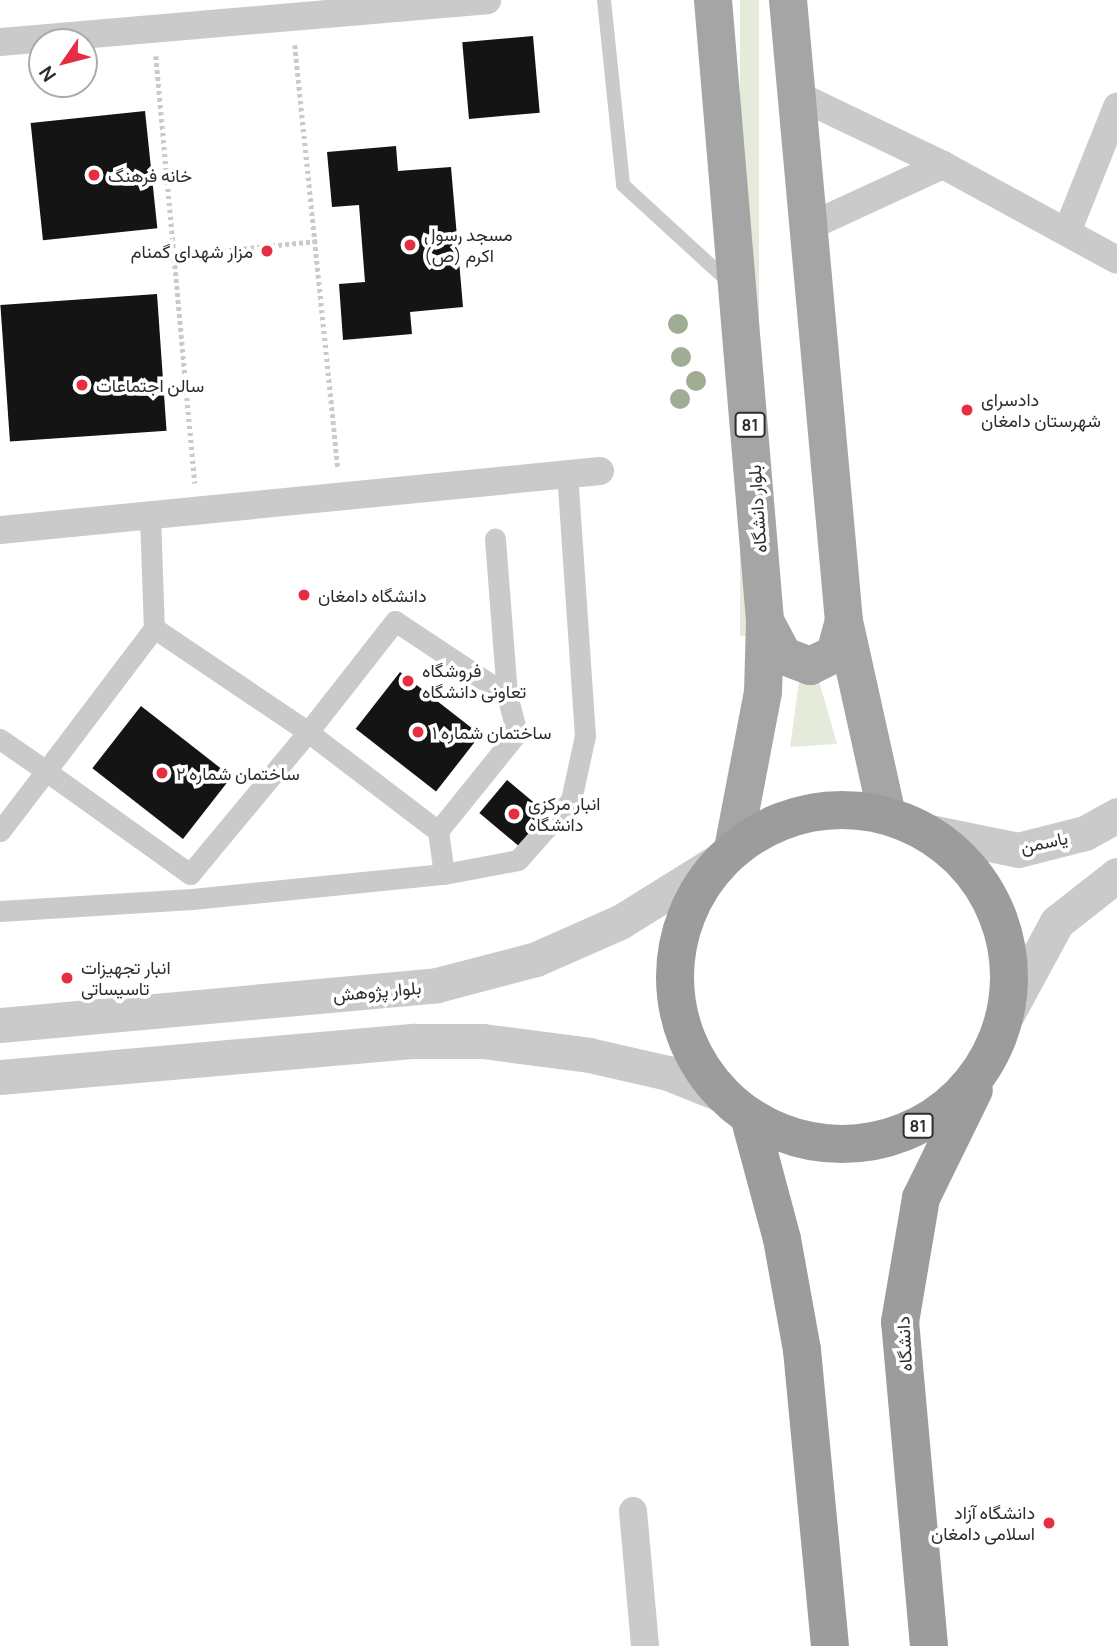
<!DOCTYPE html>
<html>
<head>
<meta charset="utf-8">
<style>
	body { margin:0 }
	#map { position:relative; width:1117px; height:1646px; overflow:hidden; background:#fff; font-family:Manrope,Vazirmatn,sans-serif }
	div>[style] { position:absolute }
	.green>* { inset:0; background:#e4ebda; transform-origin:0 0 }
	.building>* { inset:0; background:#141414; transform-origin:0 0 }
	.path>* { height:4.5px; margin-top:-2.25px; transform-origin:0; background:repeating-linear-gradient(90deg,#cacaca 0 3.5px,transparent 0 7px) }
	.service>* { height:14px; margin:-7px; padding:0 7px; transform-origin:7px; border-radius:7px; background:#cacaca }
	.pedestrian>* { height:21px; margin:-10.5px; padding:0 10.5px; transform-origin:10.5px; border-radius:10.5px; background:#cacaca }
	.minor>* { height:28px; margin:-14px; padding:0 14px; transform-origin:14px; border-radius:14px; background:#cacaca }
	.tertiary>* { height:35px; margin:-17.5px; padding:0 17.5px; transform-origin:17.5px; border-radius:17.5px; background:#cacaca }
	.primary>* { height:38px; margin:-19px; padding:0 19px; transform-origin:19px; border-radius:19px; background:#a5a5a5 }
	.trunk>* { height:38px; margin:-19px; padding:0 19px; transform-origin:19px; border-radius:19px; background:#9c9c9c }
	.trunk>.ring { margin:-19px; padding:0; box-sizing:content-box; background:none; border:38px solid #9c9c9c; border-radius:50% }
	.trees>* { width:20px; height:20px; margin:-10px; border-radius:50%; background:#a0ac93 }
	.dots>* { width:19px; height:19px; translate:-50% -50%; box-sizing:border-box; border:4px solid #fff; border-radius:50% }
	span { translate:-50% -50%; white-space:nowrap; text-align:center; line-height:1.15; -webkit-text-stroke:7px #fff; paint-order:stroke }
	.shield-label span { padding:2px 5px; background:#fff; border:2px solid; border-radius:5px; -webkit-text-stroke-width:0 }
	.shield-label { font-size:16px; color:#2d2d2d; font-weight:700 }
	.poi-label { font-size:18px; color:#2d2d2d }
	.left { translate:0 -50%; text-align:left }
	.right { translate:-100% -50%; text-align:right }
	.street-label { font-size:18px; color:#2d2d2d }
	.north { position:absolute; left:28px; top:28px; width:70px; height:70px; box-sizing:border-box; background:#fff; border:2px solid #ababab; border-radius:50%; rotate:235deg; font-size:19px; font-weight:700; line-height:28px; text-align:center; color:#2d2d2d }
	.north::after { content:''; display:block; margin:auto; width:24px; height:32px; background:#e62e42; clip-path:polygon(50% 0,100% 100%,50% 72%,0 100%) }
</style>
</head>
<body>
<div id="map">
	<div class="green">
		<div style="left:740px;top:0;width:19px;height:636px"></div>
		<div style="clip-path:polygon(800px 674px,817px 674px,837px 744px,790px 747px)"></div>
	</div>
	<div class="building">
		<div style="left:533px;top:36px;width:77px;height:71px;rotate:85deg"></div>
		<div style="left:145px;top:111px;width:118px;height:115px;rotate:84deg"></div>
		<div style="clip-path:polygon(396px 146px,398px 171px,451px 167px,463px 307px,410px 312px,412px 334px,343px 340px,339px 284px,365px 282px,359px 205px,332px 207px,327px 152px)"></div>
		<div style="left:157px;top:294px;width:137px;height:157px;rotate:86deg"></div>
		<div style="left:400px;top:672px;width:102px;height:72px;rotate:38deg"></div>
		<div style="left:141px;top:706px;width:115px;height:79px;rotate:38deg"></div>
		<div style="left:507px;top:780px;width:55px;height:43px;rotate:40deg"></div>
	</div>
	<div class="path">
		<div style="left:295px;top:45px;width:425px;rotate:84.2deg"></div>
		<div style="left:156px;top:56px;width:429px;rotate:84.8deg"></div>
		<div style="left:174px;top:256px;width:144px;rotate:-6deg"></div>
	</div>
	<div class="service">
		<div style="left:604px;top:0;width:186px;rotate:84.1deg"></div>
		<div style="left:623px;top:185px;width:145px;rotate:42.5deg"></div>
	</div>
	<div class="pedestrian">
		<div style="left:150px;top:516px;width:112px;rotate:88deg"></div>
		<div style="left:154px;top:628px;width:186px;rotate:34deg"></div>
		<div style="left:308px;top:732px;width:141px;rotate:-51.9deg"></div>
		<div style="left:395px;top:621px;width:134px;rotate:33.5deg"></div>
		<div style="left:0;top:739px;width:56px;rotate:34.8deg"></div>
		<div style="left:46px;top:771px;width:179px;rotate:-52.9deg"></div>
		<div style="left:0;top:831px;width:76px;rotate:-52.5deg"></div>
		<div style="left:46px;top:771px;width:177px;rotate:35.6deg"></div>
		<div style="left:190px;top:874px;width:185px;rotate:-50.3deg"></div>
		<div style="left:308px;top:732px;width:163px;rotate:37.3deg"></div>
		<div style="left:438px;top:831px;width:126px;rotate:-51.1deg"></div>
		<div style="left:517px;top:733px;width:39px;rotate:-105deg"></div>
		<div style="left:507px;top:695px;width:157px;rotate:-94.4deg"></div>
		<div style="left:438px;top:831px;width:43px;rotate:82.1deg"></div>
		<div style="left:0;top:911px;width:192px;rotate:-3.6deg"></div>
		<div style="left:192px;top:899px;width:253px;rotate:-5.7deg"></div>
		<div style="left:444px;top:874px;width:75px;rotate:-10.7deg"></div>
		<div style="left:518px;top:860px;width:80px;rotate:-48.5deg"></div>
		<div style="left:571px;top:800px;width:66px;rotate:-77.7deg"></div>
		<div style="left:585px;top:736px;width:262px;rotate:-93.9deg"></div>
	</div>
	<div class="minor">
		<div style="left:0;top:42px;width:489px;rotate:-4.9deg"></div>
		<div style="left:795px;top:94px;width:164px;rotate:25.6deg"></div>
		<div style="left:943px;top:165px;width:198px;rotate:28.6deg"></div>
		<div style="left:806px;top:228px;width:151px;rotate:-24.7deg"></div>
		<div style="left:1067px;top:232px;width:135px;rotate:-68.2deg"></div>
		<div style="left:0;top:530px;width:603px;rotate:-5.62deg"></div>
		<div style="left:633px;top:1511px;width:136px;rotate:84.9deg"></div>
	</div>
	<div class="tertiary">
		<div style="left:925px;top:831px;width:95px;rotate:11.5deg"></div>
		<div style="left:1018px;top:850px;width:69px;rotate:-14.2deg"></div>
		<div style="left:1085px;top:833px;width:37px;rotate:-29deg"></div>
		<div style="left:1005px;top:1018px;width:109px;rotate:-61.6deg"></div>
		<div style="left:1057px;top:922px;width:76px;rotate:-38.1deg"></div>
		<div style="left:0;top:1025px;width:439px;rotate:-5.2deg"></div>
		<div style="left:437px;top:985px;width:102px;rotate:-14.7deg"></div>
		<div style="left:536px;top:959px;width:92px;rotate:-23.8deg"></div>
		<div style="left:620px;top:922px;width:123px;rotate:-31.8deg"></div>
		<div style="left:0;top:1077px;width:416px;rotate:-5deg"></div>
		<div style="left:414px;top:1041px;width:69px"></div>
		<div style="left:483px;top:1041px;width:107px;rotate:7.5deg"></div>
		<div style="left:589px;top:1055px;width:81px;rotate:12.8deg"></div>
		<div style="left:668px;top:1073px;width:59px;rotate:21.8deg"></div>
	</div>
	<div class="primary">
		<div style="left:713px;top:0;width:623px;rotate:85.21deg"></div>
		<div style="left:765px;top:621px;width:71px;rotate:91.6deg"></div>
		<div style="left:763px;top:692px;width:160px;rotate:100.8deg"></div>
		<div style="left:788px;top:0;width:624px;rotate:84.85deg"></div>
		<div style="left:844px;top:621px;width:199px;rotate:77.5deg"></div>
		<div style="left:765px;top:621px;width:40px;rotate:62deg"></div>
		<div style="left:784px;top:656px;width:28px;rotate:21deg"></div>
		<div style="left:810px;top:666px;width:28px;rotate:-26deg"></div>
		<div style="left:835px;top:654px;width:34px;rotate:-75deg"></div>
	</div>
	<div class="trunk">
		<div class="ring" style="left:675px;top:810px;width:296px;height:296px"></div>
		<div style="left:749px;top:1116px;width:127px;rotate:75deg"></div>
		<div style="left:782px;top:1239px;width:113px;rotate:79.8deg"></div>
		<div style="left:802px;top:1350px;width:297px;rotate:84.6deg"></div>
		<div style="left:929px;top:1646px;width:325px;rotate:-95.1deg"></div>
		<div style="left:900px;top:1322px;width:126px;rotate:-80.4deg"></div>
		<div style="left:921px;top:1198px;width:120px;rotate:-63.9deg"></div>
	</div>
	<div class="trees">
		<div style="left:678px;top:324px"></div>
		<div style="left:681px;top:357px"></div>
		<div style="left:696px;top:381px"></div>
		<div style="left:680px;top:399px"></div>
	</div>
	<div class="dots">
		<div style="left:94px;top:175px;background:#e62e42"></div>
		<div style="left:410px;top:245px;background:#e62e42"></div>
		<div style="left:267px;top:251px;background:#e62e42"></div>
		<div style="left:82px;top:385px;background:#e62e42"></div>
		<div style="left:967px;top:410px;background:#e62e42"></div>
		<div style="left:304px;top:595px;background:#e62e42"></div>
		<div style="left:408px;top:681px;background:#e62e42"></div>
		<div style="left:418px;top:732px;background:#e62e42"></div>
		<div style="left:162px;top:773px;background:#e62e42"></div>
		<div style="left:514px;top:814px;background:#e62e42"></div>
		<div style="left:67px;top:978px;background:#e62e42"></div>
		<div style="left:1049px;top:1523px;background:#e62e42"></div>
	</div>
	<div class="shield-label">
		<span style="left:750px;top:425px">81</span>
		<span style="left:918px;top:1126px">81</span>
	</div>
	<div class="poi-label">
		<span class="left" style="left:108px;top:175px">خانه فرهنگ</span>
		<span class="left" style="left:424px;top:245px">مسجد رسول<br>اکرم (ص)</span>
		<span class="right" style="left:253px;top:251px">مزار شهدای گمنام</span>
		<span class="left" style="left:96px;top:385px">سالن اجتماعات</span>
		<span class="left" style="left:981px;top:410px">دادسرای<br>شهرستان دامغان</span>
		<span class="left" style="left:318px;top:595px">دانشگاه دامغان</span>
		<span class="left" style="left:422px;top:681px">فروشگاه<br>تعاونی دانشگاه</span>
		<span class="left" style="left:432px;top:732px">ساختمان شماره ۱</span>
		<span class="left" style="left:176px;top:773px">ساختمان شماره ۲</span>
		<span class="left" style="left:528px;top:814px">انبار مرکزی<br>دانشگاه</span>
		<span class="left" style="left:81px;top:978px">انبار تجهیزات<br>تاسیساتی</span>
		<span class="right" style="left:1035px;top:1523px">دانشگاه آزاد<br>اسلامی دامغان</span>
	</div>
	<div class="street-label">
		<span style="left:757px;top:509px;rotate:-94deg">بلوار دانشگاه</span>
		<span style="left:1044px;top:842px;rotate:-12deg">یاسمن</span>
		<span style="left:377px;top:991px;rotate:-5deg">بلوار پژوهش</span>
		<span style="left:904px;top:1344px;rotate:-93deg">دانشگاه</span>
	</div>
	<div class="north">N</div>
</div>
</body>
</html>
